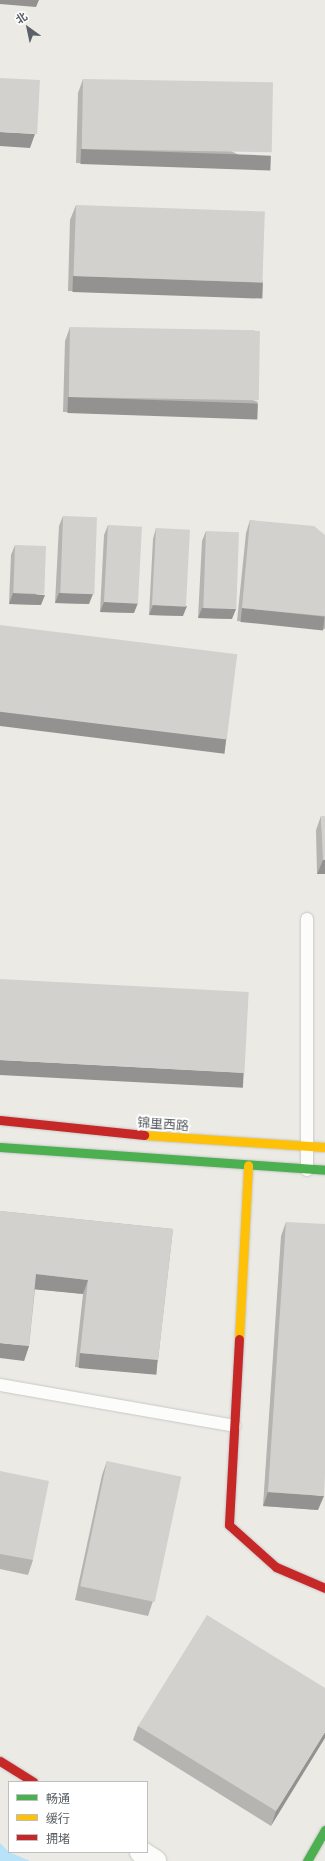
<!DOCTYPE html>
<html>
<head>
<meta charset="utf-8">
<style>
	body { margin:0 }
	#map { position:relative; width:325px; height:1861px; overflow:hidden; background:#eceae5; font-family:"Exo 2","Noto Sans SC",sans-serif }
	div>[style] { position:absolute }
	.water>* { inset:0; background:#b8e2f7 }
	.roads { filter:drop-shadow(0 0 1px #c8c8c8) drop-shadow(0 0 1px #c8c8c8) }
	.lane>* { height:12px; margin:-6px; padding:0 6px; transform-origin:6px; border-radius:6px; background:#fcfcfb }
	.street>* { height:22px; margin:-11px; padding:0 11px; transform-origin:11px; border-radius:11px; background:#fcfcfb }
	.fast>* { height:9px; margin:-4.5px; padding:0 4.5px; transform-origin:4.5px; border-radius:4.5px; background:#4caf50 }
	.slow>* { height:9px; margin:-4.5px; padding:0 4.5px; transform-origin:4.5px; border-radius:4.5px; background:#ffc107 }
	.jam>* { height:9px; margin:-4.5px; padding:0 4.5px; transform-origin:4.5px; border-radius:4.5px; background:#c62828 }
	.wall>* { inset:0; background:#b5b4b1 }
	.shaded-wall>* { inset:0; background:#939290; transform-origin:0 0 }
	.building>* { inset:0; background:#d2d1ce; transform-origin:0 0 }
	span { translate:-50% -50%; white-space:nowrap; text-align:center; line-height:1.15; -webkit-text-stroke:3.5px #fff; paint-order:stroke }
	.street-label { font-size:13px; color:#5a6065 }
	.legend { position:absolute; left:8px; top:1781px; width:140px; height:72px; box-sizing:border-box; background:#fff; border:1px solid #bdbfc1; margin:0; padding:5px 7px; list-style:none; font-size:12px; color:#5a6065 }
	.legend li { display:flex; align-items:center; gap:8px; height:20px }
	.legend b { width:20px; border:1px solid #bdbfc1 }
	.north { position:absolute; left:8px; top:8px; width:40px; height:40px; -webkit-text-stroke:3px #fff; paint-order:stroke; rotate:327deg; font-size:11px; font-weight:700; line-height:16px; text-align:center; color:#5a6065 }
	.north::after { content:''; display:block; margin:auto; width:14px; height:18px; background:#5a6065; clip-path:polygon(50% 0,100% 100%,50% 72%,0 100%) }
</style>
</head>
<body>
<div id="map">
	<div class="water">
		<div style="clip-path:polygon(0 1843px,9px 1852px,30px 1861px,0 1861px)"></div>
	</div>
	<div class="roads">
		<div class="lane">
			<div style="left:307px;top:919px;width:251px;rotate:90deg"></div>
			<div style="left:0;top:1385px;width:238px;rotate:9.9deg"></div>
		</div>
		<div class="street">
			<div style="left:141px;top:1852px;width:17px;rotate:33deg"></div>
		</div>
		<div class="fast">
			<div style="left:0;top:1147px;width:326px;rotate:4deg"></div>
			<div style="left:307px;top:1861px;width:36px;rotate:-60deg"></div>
		</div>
		<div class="slow">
			<div style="left:144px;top:1135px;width:181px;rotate:3.8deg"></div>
			<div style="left:239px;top:1339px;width:174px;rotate:-87deg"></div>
		</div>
		<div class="jam">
			<div style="left:0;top:1120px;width:145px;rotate:5.9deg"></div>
			<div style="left:239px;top:1339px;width:186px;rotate:93.1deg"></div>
			<div style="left:229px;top:1525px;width:63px;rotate:41.8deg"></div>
			<div style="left:276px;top:1567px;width:53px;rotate:23.2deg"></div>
			<div style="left:0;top:1761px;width:39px;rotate:32deg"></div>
		</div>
	</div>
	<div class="wall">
		<div style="clip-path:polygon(83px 79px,266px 168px,76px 163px,78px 93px)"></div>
		<div style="clip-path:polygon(76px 205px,263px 281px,258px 295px,68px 291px,70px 220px)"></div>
		<div style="clip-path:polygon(70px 327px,258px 402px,252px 416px,63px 412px,65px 341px)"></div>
		<div style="clip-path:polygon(63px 516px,89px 604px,55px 603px,59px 526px)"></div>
		<div style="clip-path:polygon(250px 520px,325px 535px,325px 629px,237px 621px,246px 533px)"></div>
		<div style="clip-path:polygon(108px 525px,134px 613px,100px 612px,104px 535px)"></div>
		<div style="clip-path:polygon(156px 528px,183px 616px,149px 615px,153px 539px)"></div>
		<div style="clip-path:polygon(206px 531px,232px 619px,198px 618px,202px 541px)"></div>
		<div style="clip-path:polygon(15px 545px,41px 605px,9px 604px,11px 555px)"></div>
		<div style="clip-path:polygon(321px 816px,325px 874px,317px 874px,316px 830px)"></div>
		<div style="clip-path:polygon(0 1211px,173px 1229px,158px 1360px,153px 1374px,75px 1367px,83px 1294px,35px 1289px,29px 1346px,24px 1361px)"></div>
		<div style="clip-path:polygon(286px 1222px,318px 1510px,263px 1506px,281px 1236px)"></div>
		<div style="clip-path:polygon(107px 1461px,153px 1601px,148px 1616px,75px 1600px,102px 1475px)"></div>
		<div style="clip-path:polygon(0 1471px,33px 1560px,28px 1575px,0 1569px)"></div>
		<div style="clip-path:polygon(325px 1688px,271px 1826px,133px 1740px,138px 1726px)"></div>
	</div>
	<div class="shaded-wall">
		<div style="clip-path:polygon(0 0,39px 0,36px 7px,0 4px)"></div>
		<div style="clip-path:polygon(0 132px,35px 134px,30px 148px,0 146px)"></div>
		<div style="left:81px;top:149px;width:190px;height:15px;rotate:2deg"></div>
		<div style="left:73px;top:276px;width:190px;height:16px;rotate:2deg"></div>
		<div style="left:68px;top:397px;width:190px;height:16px;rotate:2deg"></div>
		<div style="clip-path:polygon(13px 593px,45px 595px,41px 605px,9px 604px)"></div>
		<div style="clip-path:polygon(59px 593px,93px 594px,89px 604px,55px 603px)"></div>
		<div style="clip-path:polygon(104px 602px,138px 603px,134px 613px,100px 612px)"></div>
		<div style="clip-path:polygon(153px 605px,187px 606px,183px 616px,149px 615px)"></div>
		<div style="clip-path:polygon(202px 608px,236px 609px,232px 619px,198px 618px)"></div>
		<div style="left:242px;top:608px;width:83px;height:14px;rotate:6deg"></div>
		<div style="left:0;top:711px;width:228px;height:15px;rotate:7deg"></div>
		<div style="clip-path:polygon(323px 860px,325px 860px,325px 874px,317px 874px)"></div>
		<div style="left:0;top:1060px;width:244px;height:15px;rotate:3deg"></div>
		<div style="clip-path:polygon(36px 1274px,88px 1280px,83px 1294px,31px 1289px)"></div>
		<div style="clip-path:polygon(0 1343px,29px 1346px,24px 1361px,0 1358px)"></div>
		<div style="left:80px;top:1353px;width:78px;height:15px;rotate:5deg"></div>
		<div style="clip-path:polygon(268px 1492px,324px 1496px,318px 1510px,263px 1506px)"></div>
		<div style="clip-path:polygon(325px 1732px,325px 1738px,271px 1826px,276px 1811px)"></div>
	</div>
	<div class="building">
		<div style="left:0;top:78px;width:40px;height:54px;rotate:3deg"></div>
		<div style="left:83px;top:79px;width:190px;height:70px;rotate:1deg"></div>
		<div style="left:76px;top:205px;width:189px;height:71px;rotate:2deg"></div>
		<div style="left:70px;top:327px;width:190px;height:70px;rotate:1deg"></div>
		<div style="left:63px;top:516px;width:34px;height:77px;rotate:2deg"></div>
		<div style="clip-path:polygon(250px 520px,314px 526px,325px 535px,325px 616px,242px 608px)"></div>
		<div style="left:108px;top:525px;width:34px;height:77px;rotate:3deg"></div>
		<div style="left:156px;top:528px;width:34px;height:77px;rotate:3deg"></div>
		<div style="left:206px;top:531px;width:33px;height:77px;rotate:2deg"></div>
		<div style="left:15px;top:545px;width:31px;height:48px;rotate:2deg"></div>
		<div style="left:0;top:625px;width:239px;height:86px;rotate:7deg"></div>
		<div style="clip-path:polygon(321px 816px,325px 816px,325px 860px,323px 860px)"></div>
		<div style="left:0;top:979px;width:249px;height:81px;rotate:3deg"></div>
		<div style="clip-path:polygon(0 1211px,173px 1229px,158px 1360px,80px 1353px,88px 1280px,36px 1274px,29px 1346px,0 1343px)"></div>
		<div style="clip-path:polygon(286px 1222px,325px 1224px,325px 1475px,324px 1496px,268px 1492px)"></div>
		<div style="left:107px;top:1461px;width:76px;height:128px;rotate:12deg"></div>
		<div style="clip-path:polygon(0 1471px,49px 1481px,33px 1560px,0 1554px)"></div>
		<div style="clip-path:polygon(207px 1615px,325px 1688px,325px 1732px,276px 1811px,138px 1726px)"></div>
	</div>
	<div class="street-label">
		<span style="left:163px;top:1124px;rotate:4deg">锦里西路</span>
	</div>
	<ul class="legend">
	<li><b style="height:5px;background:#4caf50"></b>畅通</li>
	<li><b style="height:5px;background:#ffc107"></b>缓行</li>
	<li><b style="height:5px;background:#c62828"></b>拥堵</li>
	</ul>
	<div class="north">北</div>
</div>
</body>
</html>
